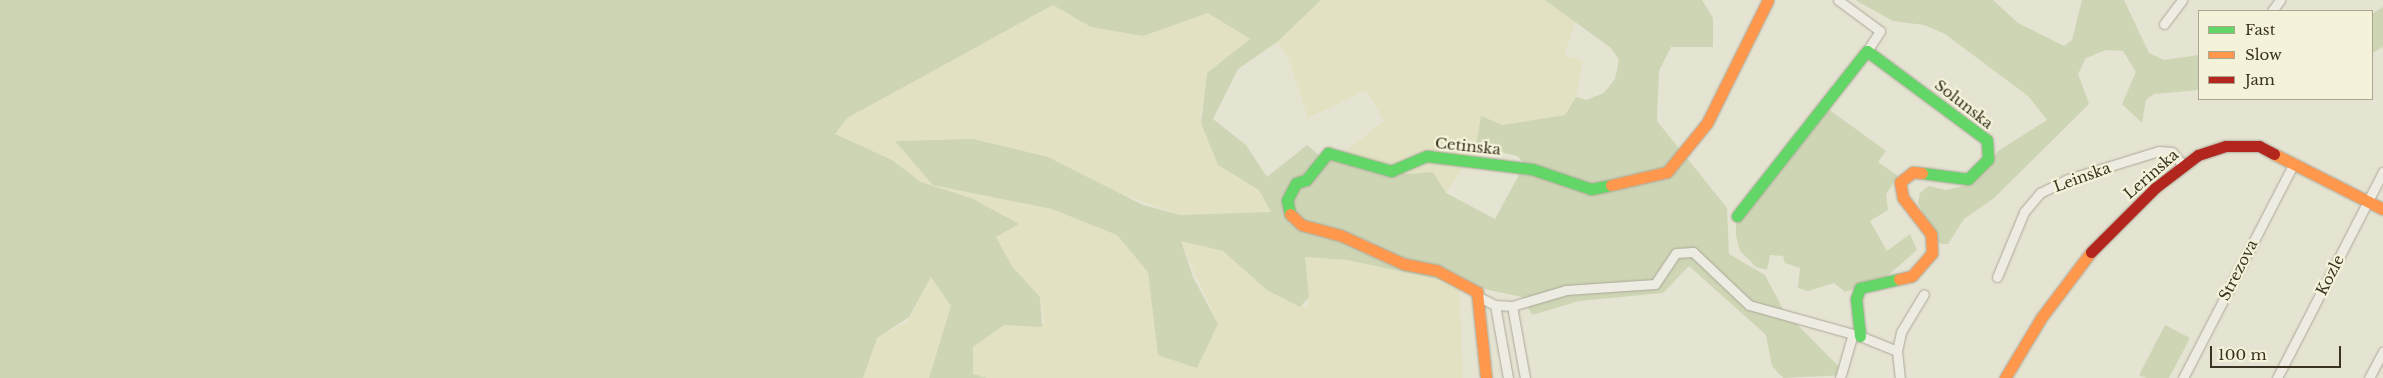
<!DOCTYPE html>
<html>
<head>
<meta charset="utf-8">
<style>
	body { margin:0 }
	#map { position:relative; width:2383px; height:378px; overflow:hidden; background:#e5e3d1; font-family:"Libre Baskerville",serif }
	div>[style] { position:absolute }
	.farmland>* { inset:0; background:#e2e2c3 }
	.green>* { inset:0; background:#ced5b4 }
	.roads { filter:drop-shadow(0 0 1px #aba899) drop-shadow(0 0 1px #aba899) }
	.street>* { height:9px; margin:-4.5px; padding:0 4.5px; transform-origin:4.5px; border-radius:4.5px; background:#eeece2 }
	.fast>* { height:11px; margin:-5.5px; padding:0 5.5px; transform-origin:5.5px; border-radius:5.5px; background:#63d668 }
	.slow>* { height:11px; margin:-5.5px; padding:0 5.5px; transform-origin:5.5px; border-radius:5.5px; background:#ff974d }
	.jam>* { height:11px; margin:-5.5px; padding:0 5.5px; transform-origin:5.5px; border-radius:5.5px; background:#b3261e }
	span { translate:-50% -50%; white-space:nowrap; text-align:center; line-height:1.15; -webkit-text-stroke:4.5px #f4f3d9; paint-order:stroke }
	.street-label { font-size:15px; color:#3a3321 }
	.legend { position:absolute; left:2198px; top:10px; width:175px; height:90px; box-sizing:border-box; background:#f4f3d9; border:1px solid #aaa68f; margin:0; padding:6px 9px; list-style:none; font-size:15px; color:#3a3321 }
	.legend li { display:flex; align-items:center; gap:10px; height:25px }
	.legend b { width:25px; border:1px solid #aaa68f }
	.scale { position:absolute; left:2210px; top:346px; width:131px; height:22px; box-sizing:border-box; border:2px solid #3a3321; border-top:0; padding-left:6px; font-size:15px; line-height:18px; white-space:nowrap; color:#3a3321; -webkit-text-stroke:4px #f4f3d9; paint-order:stroke }
</style>
</head>
<body>
<div id="map">
	<div class="farmland">
		<div style="clip-path:polygon(1321px 0,1545px 0,1576px 19px,1564px 55px,1583px 61px,1576px 97px,1565px 115px,1503px 125px,1481px 116px,1476px 146px,1446px 193px,1433px 172px,1408px 174px,1340px 155px,1384px 121px,1366px 90px,1308px 118px,1287px 55px,1277px 42px)"></div>
		<div style="clip-path:polygon(1053px 4px,1091px 27px,1143px 36px,1208px 13px,1250px 39px,1207px 73px,1200px 119px,1218px 165px,1259px 190px,1272px 212px,1180px 215px,973px 139px,896px 141px,934px 185px,1052px 209px,1117px 235px,1148px 272px,1159px 355px,1218px 324px,1180px 240px,1223px 251px,1267px 290px,1308px 308px,1305px 257px,1347px 260px,1459px 284px,1463px 378px,987px 378px,973px 374px,973px 347px,1004px 325px,1045px 324px,1040px 297px,1012px 266px,996px 237px,1019px 224px,921px 182px,892px 160px,834px 135px,847px 118px)"></div>
		<div style="clip-path:polygon(931px 277px,951px 306px,929px 378px,863px 378px,877px 338px,908px 321px)"></div>
	</div>
	<div class="green">
		<div style="clip-path:polygon(0 0,1321px 0,1277px 42px,1238px 69px,1213px 119px,1246px 145px,1267px 177px,1307px 145px,1322px 158px,1340px 155px,1407px 174px,1433px 172px,1446px 193px,1495px 219px,1525px 164px,1517px 156px,1476px 146px,1481px 116px,1503px 125px,1565px 115px,1576px 97px,1586px 100px,1604px 93px,1615px 79px,1619px 60px,1611px 48px,1545px 0,1702px 0,1713px 18px,1713px 47px,1671px 47px,1659px 71px,1657px 121px,1727px 208px,1729px 254px,1765px 275px,1784px 311px,1847px 375px,1783px 378px,1772px 366px,1766px 335px,1689px 266px,1663px 293px,1579px 301px,1532px 315px,1522px 297px,1347px 260px,1305px 257px,1309px 297px,1300px 307px,1267px 290px,1223px 251px,1181px 241px,1193px 277px,1218px 324px,1197px 368px,1158px 355px,1148px 272px,1117px 235px,1052px 209px,933px 185px,895px 141px,973px 139px,1048px 157px,1143px 205px,1180px 215px,1271px 212px,1259px 190px,1218px 165px,1201px 123px,1207px 73px,1250px 39px,1208px 13px,1143px 36px,1091px 27px,1053px 5px,847px 118px,835px 134px,892px 160px,921px 182px,971px 198px,1019px 224px,996px 237px,1012px 266px,1040px 297px,1042px 327px,1004px 325px,973px 347px,973px 374px,987px 378px,929px 378px,951px 306px,931px 277px,909px 317px,877px 338px,863px 378px,0 378px)"></div>
		<div style="clip-path:polygon(1855px 0,1993px 0,2018px 23px,2064px 46px,2072px 40px,2082px 0,2124px 0,2149px 53px,2164px 60px,2199px 55px,2199px 90px,2154px 94px,2146px 100px,2142px 123px,2122px 104px,2136px 72px,2123px 51px,2106px 50px,2086px 58px,2078px 74px,2089px 104px,1994px 198px,1964px 219px,1948px 244px,1942px 244px,1936px 240px,1918px 203px,1920px 193px,1929px 186px,1946px 190px,1972px 184px,1998px 151px,2047px 120px,2028px 96px,1945px 34px,1924px 25px,1893px 21px)"></div>
		<div style="clip-path:polygon(2383px 7px,2383px 47px,2372px 53px,2372px 14px)"></div>
		<div style="clip-path:polygon(1824px 106px,1886px 151px,1878px 162px,1898px 176px,1886px 194px,1888px 210px,1870px 221px,1887px 251px,1910px 234px,1917px 250px,1885px 278px,1845px 292px,1834px 283px,1808px 291px,1798px 288px,1800px 268px,1785px 263px,1783px 256px,1770px 255px,1767px 270px,1756px 267px,1740px 251px,1736px 235px,1736px 218px)"></div>
		<div style="clip-path:polygon(2165px 325px,2190px 338px,2169px 378px,2146px 378px,2139px 375px)"></div>
	</div>
	<div class="roads">
		<div class="street">
			<div style="left:1838px;top:0;width:52px;rotate:36.4deg"></div>
			<div style="left:1880px;top:31px;width:24px;rotate:123deg"></div>
			<div style="left:2272px;top:11px;width:14px;rotate:-54deg"></div>
			<div style="left:2164px;top:24px;width:30px;rotate:-53deg"></div>
			<div style="left:1997px;top:277px;width:70px;rotate:-67.4deg"></div>
			<div style="left:2024px;top:212px;width:25px;rotate:-50deg"></div>
			<div style="left:2040px;top:193px;width:31px;rotate:-27deg"></div>
			<div style="left:2068px;top:179px;width:95px;rotate:-17.1deg"></div>
			<div style="left:2159px;top:151px;width:13px;rotate:4deg"></div>
			<div style="left:2172px;top:152px;width:16px;rotate:50deg"></div>
			<div style="left:1481px;top:298px;width:16px;rotate:27deg"></div>
			<div style="left:1495px;top:305px;width:74px;rotate:79.9deg"></div>
			<div style="left:1495px;top:305px;width:17px;rotate:3deg"></div>
			<div style="left:1512px;top:306px;width:73px;rotate:79.8deg"></div>
			<div style="left:1512px;top:306px;width:56px;rotate:-16.5deg"></div>
			<div style="left:1566px;top:290px;width:89px;rotate:-3.9deg"></div>
			<div style="left:1655px;top:284px;width:37px;rotate:-56deg"></div>
			<div style="left:1676px;top:253px;width:17px;rotate:-3deg"></div>
			<div style="left:1693px;top:252px;width:77px;rotate:43.4deg"></div>
			<div style="left:1749px;top:305px;width:115px;rotate:15.6deg"></div>
			<div style="left:1860px;top:336px;width:40px;rotate:22deg"></div>
			<div style="left:1897px;top:351px;width:27px;rotate:84deg"></div>
			<div style="left:1897px;top:351px;width:19px;rotate:-78deg"></div>
			<div style="left:1901px;top:332px;width:44px;rotate:-58.8deg"></div>
			<div style="left:1840px;top:378px;width:43px;rotate:-73.7deg"></div>
			<div style="left:2183px;top:378px;width:242px;rotate:-62.7deg"></div>
			<div style="left:2277px;top:378px;width:232px;rotate:-62.8deg"></div>
			<div style="left:2369px;top:378px;width:30px;rotate:-62deg"></div>
		</div>
		<div class="fast">
			<div style="left:1290px;top:214px;width:14px;rotate:-102deg"></div>
			<div style="left:1287px;top:200px;width:19px;rotate:-62deg"></div>
			<div style="left:1296px;top:183px;width:10px;rotate:-17deg"></div>
			<div style="left:1306px;top:180px;width:35px;rotate:-51deg"></div>
			<div style="left:1328px;top:153px;width:66px;rotate:15.9deg"></div>
			<div style="left:1391px;top:171px;width:39px;rotate:-23deg"></div>
			<div style="left:1427px;top:156px;width:106px;rotate:7.1deg"></div>
			<div style="left:1532px;top:169px;width:62px;rotate:18.7deg"></div>
			<div style="left:1591px;top:189px;width:20px;rotate:-11deg"></div>
			<div style="left:1737px;top:216px;width:210px;rotate:-51.8deg"></div>
			<div style="left:1867px;top:51px;width:149px;rotate:36.6deg"></div>
			<div style="left:1987px;top:140px;width:19px;rotate:87deg"></div>
			<div style="left:1988px;top:159px;width:28px;rotate:135deg"></div>
			<div style="left:1968px;top:179px;width:46px;rotate:-172.6deg"></div>
			<div style="left:1860px;top:336px;width:37px;rotate:-96deg"></div>
			<div style="left:1856px;top:299px;width:12px;rotate:-70deg"></div>
			<div style="left:1860px;top:288px;width:40px;rotate:-13deg"></div>
		</div>
		<div class="slow">
			<div style="left:2274px;top:154px;width:122px;rotate:26.8deg"></div>
			<div style="left:1611px;top:185px;width:57px;rotate:-13.1deg"></div>
			<div style="left:1667px;top:172px;width:63px;rotate:-50.8deg"></div>
			<div style="left:1707px;top:123px;width:137px;rotate:-63.6deg"></div>
			<div style="left:1290px;top:214px;width:16px;rotate:43deg"></div>
			<div style="left:1302px;top:225px;width:39px;rotate:15deg"></div>
			<div style="left:1340px;top:235px;width:70px;rotate:24.4deg"></div>
			<div style="left:1404px;top:264px;width:33px;rotate:11deg"></div>
			<div style="left:1436px;top:270px;width:47px;rotate:28.2deg"></div>
			<div style="left:1477px;top:292px;width:86px;rotate:84deg"></div>
			<div style="left:1899px;top:279px;width:13px;rotate:-13deg"></div>
			<div style="left:1912px;top:276px;width:30px;rotate:-49deg"></div>
			<div style="left:1932px;top:253px;width:19px;rotate:-93deg"></div>
			<div style="left:1931px;top:234px;width:46px;rotate:-127.9deg"></div>
			<div style="left:1903px;top:198px;width:16px;rotate:-101deg"></div>
			<div style="left:1900px;top:182px;width:16px;rotate:-38deg"></div>
			<div style="left:1913px;top:172px;width:9px;rotate:6deg"></div>
			<div style="left:2005px;top:378px;width:70px;rotate:-59deg"></div>
			<div style="left:2041px;top:318px;width:83px;rotate:-52.9deg"></div>
		</div>
		<div class="jam">
			<div style="left:2091px;top:252px;width:91px;rotate:-45deg"></div>
			<div style="left:2155px;top:188px;width:54px;rotate:-37.5deg"></div>
			<div style="left:2198px;top:155px;width:29px;rotate:-18deg"></div>
			<div style="left:2226px;top:146px;width:33px"></div>
			<div style="left:2259px;top:146px;width:17px;rotate:28deg"></div>
		</div>
	</div>
	<div class="street-label">
		<span style="left:1964px;top:104px;rotate:38deg">Solunska</span>
		<span style="left:1468px;top:146px;rotate:6deg">Cetinska</span>
		<span style="left:2151px;top:174px;rotate:-41deg">Lerinska</span>
		<span style="left:2082px;top:177px;rotate:-20deg">Leinska</span>
		<span style="left:2238px;top:270px;rotate:-63deg">Strezova</span>
		<span style="left:2330px;top:275px;rotate:-63deg">Kozle</span>
	</div>
	<ul class="legend">
	<li><b style="height:6px;background:#63d668"></b>Fast</li>
	<li><b style="height:6px;background:#ff974d"></b>Slow</li>
	<li><b style="height:6px;background:#b3261e"></b>Jam</li>
	</ul>
	<div class="scale">100 m</div>
</div>
</body>
</html>
